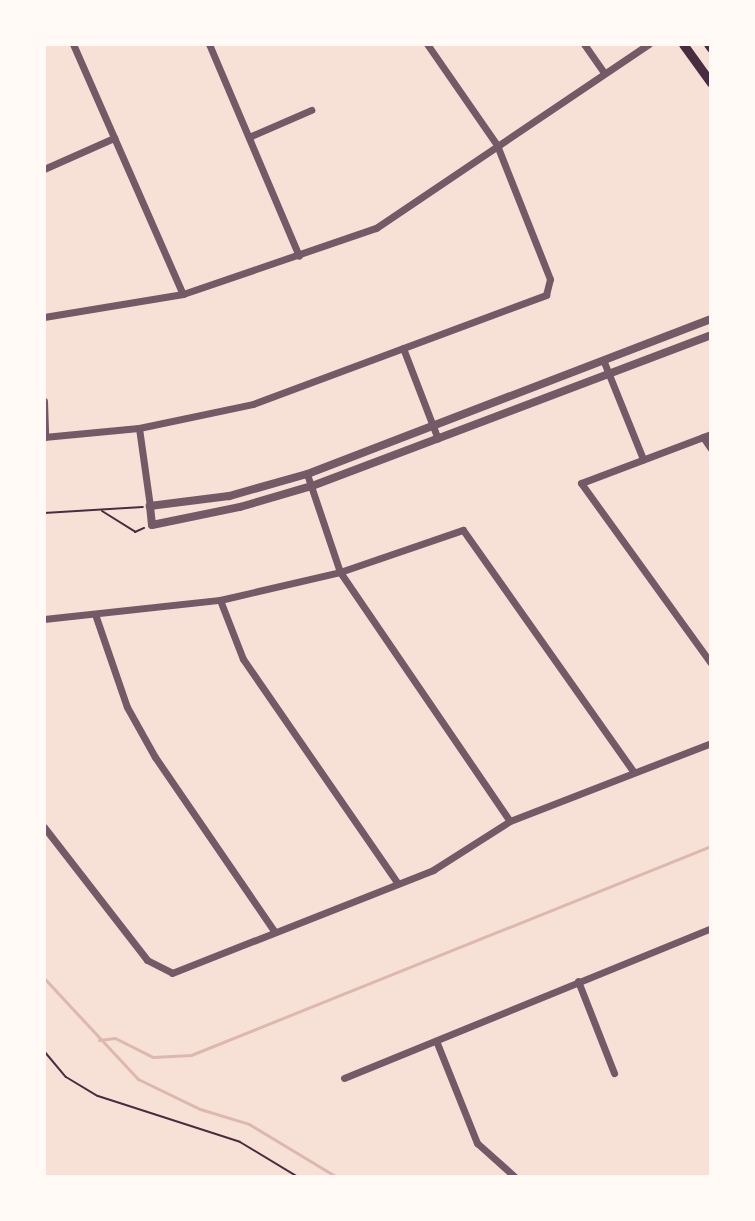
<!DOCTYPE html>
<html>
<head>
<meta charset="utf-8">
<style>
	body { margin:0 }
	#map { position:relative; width:755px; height:1221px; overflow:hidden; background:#f7e1d7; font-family:"Space Grotesk",sans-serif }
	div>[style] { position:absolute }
	.stream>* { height:3px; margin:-1.5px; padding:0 1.5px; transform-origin:1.5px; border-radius:1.5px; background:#dcb8b0 }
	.path>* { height:2px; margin:-1px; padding:0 1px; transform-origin:1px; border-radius:1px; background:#4a2c40 }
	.minor>* { height:7px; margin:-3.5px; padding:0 3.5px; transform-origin:3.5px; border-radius:3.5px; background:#755966 }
	.tertiary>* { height:8px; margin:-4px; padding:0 4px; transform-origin:4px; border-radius:4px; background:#755966 }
	.secondary>* { height:9px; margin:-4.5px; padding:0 4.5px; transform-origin:4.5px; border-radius:4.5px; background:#4a2c40 }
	span { translate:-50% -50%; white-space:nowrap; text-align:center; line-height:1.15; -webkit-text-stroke:6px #fffaf5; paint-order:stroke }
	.frame { position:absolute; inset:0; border:46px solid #fffaf5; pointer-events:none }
</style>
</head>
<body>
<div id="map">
	<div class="stream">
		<div style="left:44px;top:978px;width:138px;rotate:47.1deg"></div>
		<div style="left:138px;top:1079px;width:69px;rotate:25.8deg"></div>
		<div style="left:200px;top:1109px;width:51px;rotate:17deg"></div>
		<div style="left:249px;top:1124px;width:103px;rotate:31.1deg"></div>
		<div style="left:99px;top:1040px;width:16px;rotate:-7deg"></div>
		<div style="left:115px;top:1038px;width:42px;rotate:26.6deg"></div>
		<div style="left:153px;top:1057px;width:38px;rotate:-3deg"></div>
		<div style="left:191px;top:1055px;width:560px;rotate:-21.9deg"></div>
	</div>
	<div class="path">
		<div style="left:102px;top:511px;width:39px;rotate:32deg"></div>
		<div style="left:135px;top:532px;width:10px;rotate:-24deg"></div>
		<div style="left:44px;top:513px;width:99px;rotate:-3.5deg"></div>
		<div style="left:44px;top:1051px;width:34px;rotate:50deg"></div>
		<div style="left:66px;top:1077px;width:37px;rotate:31deg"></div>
		<div style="left:98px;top:1096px;width:149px;rotate:17.9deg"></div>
		<div style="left:240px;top:1142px;width:68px;rotate:31.1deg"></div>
	</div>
	<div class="minor">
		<div style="left:73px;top:44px;width:273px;rotate:66.3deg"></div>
		<div style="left:209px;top:44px;width:230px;rotate:67deg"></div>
		<div style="left:584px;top:44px;width:35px;rotate:55deg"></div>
		<div style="left:249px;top:137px;width:68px;rotate:-23.5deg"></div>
		<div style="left:44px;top:169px;width:77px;rotate:-23.9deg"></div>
		<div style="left:44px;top:317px;width:141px;rotate:-9.4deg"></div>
		<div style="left:183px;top:294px;width:204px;rotate:-18.9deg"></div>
		<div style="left:376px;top:228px;width:329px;rotate:-34deg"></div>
		<div style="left:403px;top:348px;width:97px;rotate:69deg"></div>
		<div style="left:604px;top:362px;width:105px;rotate:68.1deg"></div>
		<div style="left:44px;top:401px;width:36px;rotate:88deg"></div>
		<div style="left:139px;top:428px;width:79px;rotate:82deg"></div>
		<div style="left:711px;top:434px;width:139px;rotate:159.3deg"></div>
		<div style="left:581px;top:483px;width:222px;rotate:54.2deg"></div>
		<div style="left:44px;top:437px;width:95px;rotate:-5.4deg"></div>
		<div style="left:139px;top:428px;width:116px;rotate:-11.9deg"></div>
		<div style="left:253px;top:404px;width:313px;rotate:-20.4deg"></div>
		<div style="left:546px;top:295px;width:16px;rotate:-76deg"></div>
		<div style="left:550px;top:279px;width:144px;rotate:-111.6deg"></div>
		<div style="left:497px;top:145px;width:123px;rotate:-124.7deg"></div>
		<div style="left:703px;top:437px;width:14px;rotate:56deg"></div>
		<div style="left:307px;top:474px;width:103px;rotate:71.4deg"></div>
		<div style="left:340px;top:572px;width:301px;rotate:55.7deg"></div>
		<div style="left:220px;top:600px;width:63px;rotate:68.7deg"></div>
		<div style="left:243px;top:659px;width:273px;rotate:55.4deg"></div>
		<div style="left:96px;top:617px;width:95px;rotate:71deg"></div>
		<div style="left:127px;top:707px;width:57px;rotate:60.8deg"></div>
		<div style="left:155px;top:757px;width:212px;rotate:55.6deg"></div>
		<div style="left:44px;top:619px;width:177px;rotate:-6.2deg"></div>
		<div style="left:220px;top:600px;width:123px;rotate:-13.1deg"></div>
		<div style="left:340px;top:572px;width:130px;rotate:-18.9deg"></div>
		<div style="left:463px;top:530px;width:296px;rotate:54.8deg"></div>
		<div style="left:44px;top:827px;width:168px;rotate:52.2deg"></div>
		<div style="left:147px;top:960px;width:28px;rotate:27deg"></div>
		<div style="left:172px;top:973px;width:281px;rotate:-21.5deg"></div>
		<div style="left:433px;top:870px;width:91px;rotate:-32.5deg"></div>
		<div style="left:510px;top:821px;width:216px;rotate:-21.2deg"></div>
		<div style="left:578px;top:981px;width:99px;rotate:68.6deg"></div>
		<div style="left:437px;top:1043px;width:108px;rotate:68.2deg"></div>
		<div style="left:477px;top:1143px;width:51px;rotate:41.8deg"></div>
		<div style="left:344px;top:1078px;width:396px;rotate:-22.2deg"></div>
	</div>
	<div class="tertiary">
		<div style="left:711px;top:319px;width:433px;rotate:159deg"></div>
		<div style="left:307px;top:474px;width:81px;rotate:164.2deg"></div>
		<div style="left:229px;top:496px;width:80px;rotate:172.8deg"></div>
		<div style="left:150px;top:506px;width:19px;rotate:84deg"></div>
		<div style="left:152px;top:525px;width:90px;rotate:-11.6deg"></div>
		<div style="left:240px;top:507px;width:75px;rotate:-16.3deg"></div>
		<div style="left:312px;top:486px;width:427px;rotate:-20.7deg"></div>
	</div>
	<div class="secondary">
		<div style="left:683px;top:44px;width:48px;rotate:54.3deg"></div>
		<div style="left:708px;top:44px;width:5px;rotate:53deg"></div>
	</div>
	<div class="frame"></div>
</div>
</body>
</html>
